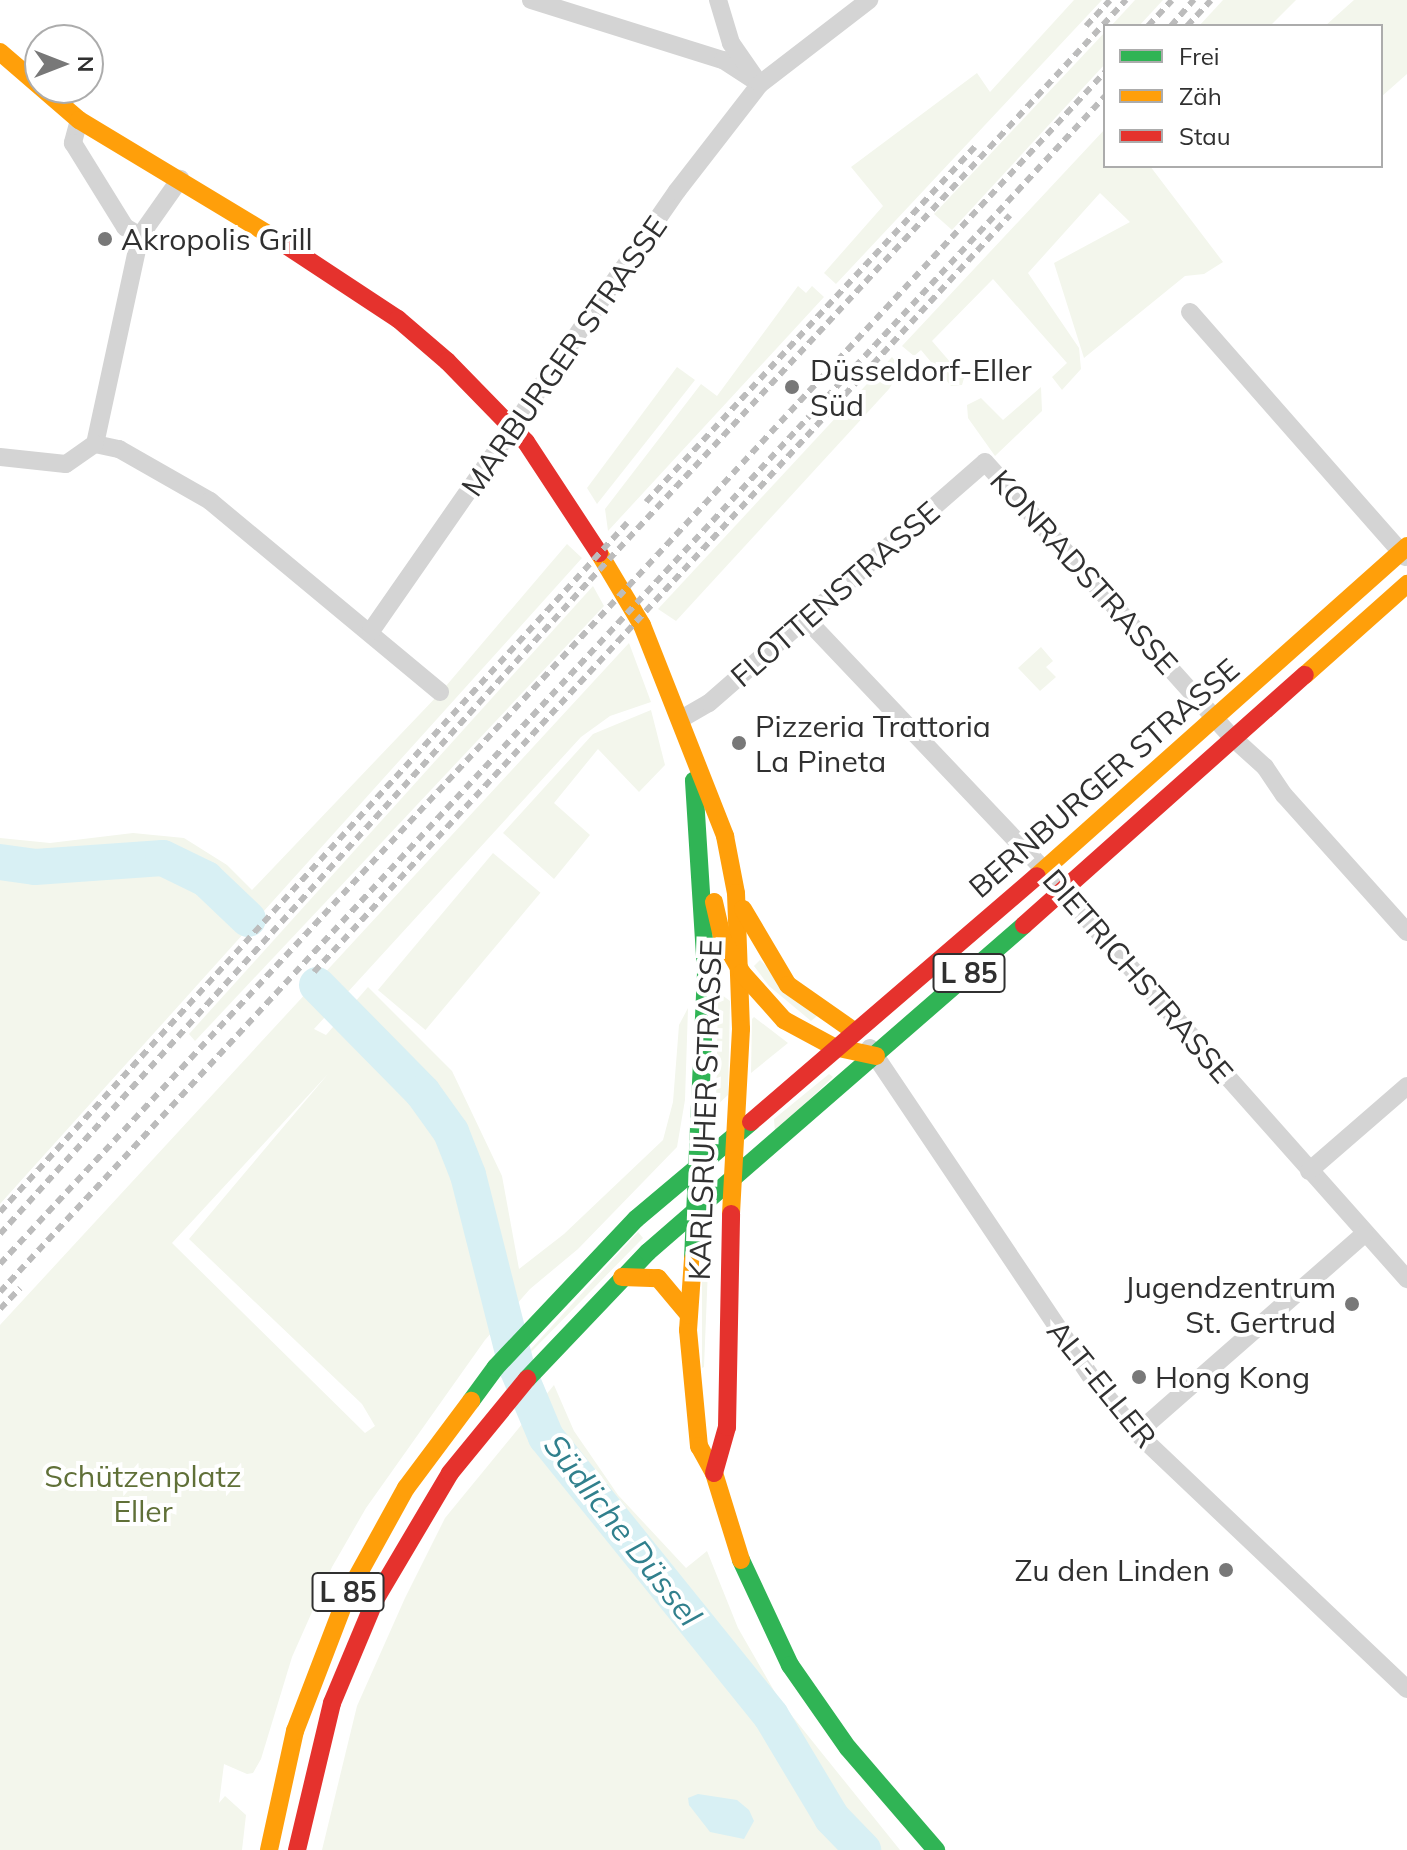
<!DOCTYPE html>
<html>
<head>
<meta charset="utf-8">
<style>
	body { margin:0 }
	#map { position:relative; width:1407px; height:1850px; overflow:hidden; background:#fff; font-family:Mulish,sans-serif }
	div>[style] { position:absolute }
	.green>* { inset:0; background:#f3f6ec; transform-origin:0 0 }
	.water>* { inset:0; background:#d8f0f4 }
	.river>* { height:36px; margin:-18px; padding:0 18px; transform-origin:18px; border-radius:18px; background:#d8f0f4 }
	.street>* { height:18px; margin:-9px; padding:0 9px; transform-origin:9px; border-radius:9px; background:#d4d4d4 }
	.fast>* { height:18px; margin:-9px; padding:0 9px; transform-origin:9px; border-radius:9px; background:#30b455 }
	.slow>* { height:18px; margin:-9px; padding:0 9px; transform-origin:9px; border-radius:9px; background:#ff9f0a }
	.jam>* { height:18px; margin:-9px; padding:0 9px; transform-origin:9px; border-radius:9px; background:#e5322d }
	.rail>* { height:6px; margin-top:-3px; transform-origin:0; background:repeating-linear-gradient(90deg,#bcbcbc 0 8px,transparent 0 14px) }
	.dots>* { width:22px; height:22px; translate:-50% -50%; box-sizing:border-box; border:4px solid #fff; border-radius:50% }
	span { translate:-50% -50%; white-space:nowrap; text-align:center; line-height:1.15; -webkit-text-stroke:8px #fff; paint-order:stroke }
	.shield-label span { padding:2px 6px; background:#fff; border:2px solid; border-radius:6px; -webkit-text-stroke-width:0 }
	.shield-label { font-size:28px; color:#303030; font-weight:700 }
	.poi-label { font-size:30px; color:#303030 }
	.left { translate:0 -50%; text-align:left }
	.right { translate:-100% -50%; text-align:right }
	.street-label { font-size:30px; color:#303030 }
	.park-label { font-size:30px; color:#607038 }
	.water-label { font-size:32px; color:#31808d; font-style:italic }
	.legend { position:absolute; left:1103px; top:24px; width:280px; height:144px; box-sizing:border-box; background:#fff; border:2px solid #acacac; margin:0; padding:10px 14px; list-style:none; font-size:24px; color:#303030 }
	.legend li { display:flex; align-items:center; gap:16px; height:40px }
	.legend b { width:40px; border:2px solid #acacac }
	.north { position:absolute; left:24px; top:24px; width:80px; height:80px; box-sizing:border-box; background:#fff; border:2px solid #acacac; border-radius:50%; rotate:90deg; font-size:22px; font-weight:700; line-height:32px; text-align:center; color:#303030 }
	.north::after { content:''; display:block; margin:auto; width:28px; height:36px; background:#787878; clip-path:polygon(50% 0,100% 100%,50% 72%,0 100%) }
</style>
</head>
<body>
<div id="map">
	<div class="green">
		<div style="clip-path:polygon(1074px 0,1102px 0,836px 284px,824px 273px,883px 206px,851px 167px,977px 73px,990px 92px)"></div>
		<div style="clip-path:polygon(1135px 0,1163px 0,1139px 26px,1111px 26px)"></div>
		<div style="clip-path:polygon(1223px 0,1296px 0,1270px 26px,1199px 26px)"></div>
		<div style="clip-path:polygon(1354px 0,1407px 0,1407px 74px,1381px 97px,1381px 26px,1325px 26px)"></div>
		<div style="clip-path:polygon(1105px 32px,1105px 64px,952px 230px,934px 214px)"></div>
		<div style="clip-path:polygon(1105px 129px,1105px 166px,1150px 166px,1223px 262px,1204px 274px,1185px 276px,1084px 358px,1054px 263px,1130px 222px,1100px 193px,1028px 273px,1079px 348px,1081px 369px,1062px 390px,1052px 377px,1067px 363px,993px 279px,932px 341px,964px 378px,962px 385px,951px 386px,921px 350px,914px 356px,902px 346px)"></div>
		<div style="clip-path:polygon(798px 286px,806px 293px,812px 286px,824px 297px,608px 531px,605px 509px,701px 384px,717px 396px)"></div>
		<div style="clip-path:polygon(892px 357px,902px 369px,889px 389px,676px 621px,658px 609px)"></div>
		<div style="clip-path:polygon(677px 367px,695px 380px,597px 504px,587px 488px)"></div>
		<div style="clip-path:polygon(1041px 387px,1042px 411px,995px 456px,968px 418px,967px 405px,981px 398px,1003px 420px)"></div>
		<div style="clip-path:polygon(567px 544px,582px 558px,0 1204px,0 838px,50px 843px,133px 833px,184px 838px,227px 865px,252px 890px,440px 693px)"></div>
		<div style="clip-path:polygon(593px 586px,604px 606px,195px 1041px,189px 1034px)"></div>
		<div style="clip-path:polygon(evenodd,629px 643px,651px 702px,610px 716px,581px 737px,314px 1029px,326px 1035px,368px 987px,452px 1071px,502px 1176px,519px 1269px,564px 1234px,663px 1140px,673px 1102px,679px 1025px,688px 1008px,685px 1100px,677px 1147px,578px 1249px,530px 1289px,485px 1340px,366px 1508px,332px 1567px,292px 1657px,261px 1759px,253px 1773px,247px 1774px,224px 1764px,219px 1803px,225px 1796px,246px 1815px,242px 1850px,0 1850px,0 1325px,629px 643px,328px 1074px,189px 1239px,362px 1404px,375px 1426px,365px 1433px,172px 1243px,328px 1074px)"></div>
		<div style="clip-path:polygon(1041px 647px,1053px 661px,1046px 667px,1056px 677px,1040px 691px,1018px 668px)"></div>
		<div style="clip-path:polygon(651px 710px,665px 765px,639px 792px,598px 749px,554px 803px,590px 835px,554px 879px,503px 833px,593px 734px)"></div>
		<div style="left:493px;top:853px;width:62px;height:179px;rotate:40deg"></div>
		<div style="clip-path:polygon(760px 960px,817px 1016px,811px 1021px,769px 986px,754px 966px)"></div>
		<div style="clip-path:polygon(722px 995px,730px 1001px,728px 1095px,716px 1106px,718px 998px)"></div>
		<div style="clip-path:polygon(754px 1017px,788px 1043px,751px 1073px,752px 1019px)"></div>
		<div style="clip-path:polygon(829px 1074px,833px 1077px,775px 1132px,774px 1119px)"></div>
		<div style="clip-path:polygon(638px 1232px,643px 1238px,531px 1352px,530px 1350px)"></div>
		<div style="clip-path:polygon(709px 1244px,704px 1367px,702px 1368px,702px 1250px)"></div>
		<div style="clip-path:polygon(554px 1385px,574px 1431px,618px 1495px,686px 1568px,707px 1551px,738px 1628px,780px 1701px,900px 1850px,322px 1850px,357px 1706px,405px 1598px,445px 1518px)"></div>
	</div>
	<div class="water">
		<div style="clip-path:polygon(698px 1794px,737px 1800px,749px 1810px,754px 1821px,744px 1839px,710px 1832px,689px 1805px,688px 1798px)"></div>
	</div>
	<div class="river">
		<div style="left:0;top:862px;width:35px;rotate:8deg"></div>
		<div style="left:35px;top:867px;width:128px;rotate:-4deg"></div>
		<div style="left:163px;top:858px;width:48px;rotate:26deg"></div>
		<div style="left:206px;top:879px;width:58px;rotate:43.6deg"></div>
		<div style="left:317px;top:985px;width:151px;rotate:45.5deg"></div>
		<div style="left:423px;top:1093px;width:48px;rotate:54.3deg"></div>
		<div style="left:451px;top:1132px;width:46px;rotate:68.4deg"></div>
		<div style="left:468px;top:1175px;width:199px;rotate:75.8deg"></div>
		<div style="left:517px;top:1368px;width:75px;rotate:67.2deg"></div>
		<div style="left:546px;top:1437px;width:358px;rotate:51.1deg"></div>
		<div style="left:771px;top:1716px;width:119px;rotate:59.1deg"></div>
		<div style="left:832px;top:1818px;width:45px;rotate:45.9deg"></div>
	</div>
	<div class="street">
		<div style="left:531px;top:0;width:201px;rotate:17.4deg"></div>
		<div style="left:723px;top:60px;width:44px;rotate:33deg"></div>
		<div style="left:718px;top:0;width:45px;rotate:73.2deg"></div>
		<div style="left:731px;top:43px;width:40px;rotate:55.1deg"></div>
		<div style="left:79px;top:120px;width:24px;rotate:105deg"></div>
		<div style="left:73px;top:143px;width:99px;rotate:58.2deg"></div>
		<div style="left:125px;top:227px;width:17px;rotate:31deg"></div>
		<div style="left:1190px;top:312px;width:326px;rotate:48.7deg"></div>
		<div style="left:95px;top:444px;width:25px;rotate:12deg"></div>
		<div style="left:119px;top:449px;width:105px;rotate:29.7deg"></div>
		<div style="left:210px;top:501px;width:299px;rotate:39.7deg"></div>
		<div style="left:95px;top:444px;width:213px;rotate:-77.8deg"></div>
		<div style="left:140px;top:236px;width:70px;rotate:-54.9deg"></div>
		<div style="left:0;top:457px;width:66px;rotate:6.1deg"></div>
		<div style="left:66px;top:464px;width:35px;rotate:-35deg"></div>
		<div style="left:807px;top:620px;width:342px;rotate:46.5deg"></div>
		<div style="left:1042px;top:868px;width:550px;rotate:48.39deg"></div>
		<div style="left:371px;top:631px;width:536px;rotate:-55.18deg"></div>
		<div style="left:677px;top:191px;width:135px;rotate:-52.2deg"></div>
		<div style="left:760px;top:84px;width:138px;rotate:-37.6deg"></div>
		<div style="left:681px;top:719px;width:32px;rotate:-30deg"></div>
		<div style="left:709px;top:703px;width:366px;rotate:-41.1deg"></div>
		<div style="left:985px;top:462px;width:371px;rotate:48.1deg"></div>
		<div style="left:1233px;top:738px;width:43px;rotate:42.2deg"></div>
		<div style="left:1265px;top:767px;width:34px;rotate:56deg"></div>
		<div style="left:1284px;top:795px;width:184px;rotate:48.1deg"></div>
		<div style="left:870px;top:1048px;width:400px;rotate:56.1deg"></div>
		<div style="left:1093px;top:1380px;width:69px;rotate:50.3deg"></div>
		<div style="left:1137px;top:1433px;width:372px;rotate:43.5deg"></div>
		<div style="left:1309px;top:1171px;width:130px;rotate:-40.9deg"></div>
		<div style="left:1137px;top:1433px;width:302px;rotate:-41.2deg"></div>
	</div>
	<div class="fast">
		<div style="left:693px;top:1259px;width:287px;rotate:-87.4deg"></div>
		<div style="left:706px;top:972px;width:192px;rotate:-93.6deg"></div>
		<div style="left:527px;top:1379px;width:175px;rotate:-46.4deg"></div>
		<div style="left:648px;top:1252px;width:498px;rotate:-41deg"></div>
		<div style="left:471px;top:1401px;width:42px;rotate:-53.7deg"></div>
		<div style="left:496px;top:1367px;width:204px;rotate:-46.6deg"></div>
		<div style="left:636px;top:1219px;width:150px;rotate:-40.1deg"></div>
		<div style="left:741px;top:1560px;width:116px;rotate:65deg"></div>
		<div style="left:790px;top:1665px;width:101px;rotate:55.1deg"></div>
		<div style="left:848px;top:1748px;width:135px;rotate:49.2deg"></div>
	</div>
	<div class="slow">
		<div style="left:0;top:52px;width:104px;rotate:40.7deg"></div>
		<div style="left:79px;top:120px;width:232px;rotate:31.1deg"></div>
		<div style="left:599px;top:553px;width:84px;rotate:59.2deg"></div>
		<div style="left:642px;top:625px;width:227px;rotate:68.5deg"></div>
		<div style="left:725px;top:836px;width:58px;rotate:79.1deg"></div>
		<div style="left:736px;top:893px;width:136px;rotate:87.9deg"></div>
		<div style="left:741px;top:1029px;width:185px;rotate:93.1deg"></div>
		<div style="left:1305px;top:675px;width:137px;rotate:-41.7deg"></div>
		<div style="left:1037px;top:876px;width:496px;rotate:-41.7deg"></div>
		<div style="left:714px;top:902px;width:37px;rotate:77deg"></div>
		<div style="left:722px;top:938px;width:40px;rotate:60.3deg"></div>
		<div style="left:742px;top:973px;width:63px;rotate:48.2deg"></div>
		<div style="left:784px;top:1020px;width:57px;rotate:28.4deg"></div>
		<div style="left:834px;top:1047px;width:43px;rotate:12.1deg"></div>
		<div style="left:743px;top:909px;width:88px;rotate:59.4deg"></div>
		<div style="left:788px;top:985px;width:80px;rotate:34.9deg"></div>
		<div style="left:693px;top:1259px;width:71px;rotate:94deg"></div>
		<div style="left:688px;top:1330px;width:117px;rotate:84.6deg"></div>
		<div style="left:699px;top:1446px;width:31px;rotate:61deg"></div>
		<div style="left:714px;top:1473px;width:91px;rotate:72.8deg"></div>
		<div style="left:622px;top:1277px;width:36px;rotate:2deg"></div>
		<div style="left:658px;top:1278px;width:48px;rotate:50deg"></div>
		<div style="left:269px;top:1850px;width:122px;rotate:-77.7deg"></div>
		<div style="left:295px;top:1731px;width:148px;rotate:-69deg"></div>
		<div style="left:348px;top:1593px;width:120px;rotate:-61.1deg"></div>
		<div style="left:406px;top:1488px;width:109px;rotate:-53.2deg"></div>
	</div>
	<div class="jam">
		<div style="left:278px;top:240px;width:144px;rotate:33.4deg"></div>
		<div style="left:398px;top:319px;width:65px;rotate:40.6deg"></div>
		<div style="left:447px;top:361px;width:113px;rotate:45.7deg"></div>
		<div style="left:526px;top:442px;width:133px;rotate:56.7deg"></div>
		<div style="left:1024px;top:925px;width:376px;rotate:-41.7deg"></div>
		<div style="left:751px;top:1122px;width:377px;rotate:-40.7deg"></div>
		<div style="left:714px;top:1473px;width:48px;rotate:-74.2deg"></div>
		<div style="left:727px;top:1427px;width:213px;rotate:-88.9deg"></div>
		<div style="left:297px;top:1850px;width:151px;rotate:-76.6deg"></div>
		<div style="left:332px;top:1703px;width:112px;rotate:-67.3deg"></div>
		<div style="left:375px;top:1600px;width:147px;rotate:-59.4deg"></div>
		<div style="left:450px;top:1473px;width:122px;rotate:-50.7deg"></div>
	</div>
	<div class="rail">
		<div style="left:1086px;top:26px;width:35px;rotate:-47deg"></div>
		<div style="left:1148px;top:26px;width:35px;rotate:-47deg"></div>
		<div style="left:1171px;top:26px;width:35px;rotate:-49deg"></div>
		<div style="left:1187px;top:26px;width:35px;rotate:-47deg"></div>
		<div style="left:646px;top:502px;width:484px;rotate:-47.2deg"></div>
		<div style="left:314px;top:972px;width:1028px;rotate:-47.4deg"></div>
		<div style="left:0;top:1212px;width:932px;rotate:-47.7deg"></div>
		<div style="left:0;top:1234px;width:881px;rotate:-47.95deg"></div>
		<div style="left:590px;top:580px;width:790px;rotate:-47.26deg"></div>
		<div style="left:0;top:1264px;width:1625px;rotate:-47.17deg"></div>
		<div style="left:0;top:1292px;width:1628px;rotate:-47.26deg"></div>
		<div style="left:0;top:1309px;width:29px;rotate:-46deg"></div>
	</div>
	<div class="dots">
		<div style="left:105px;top:239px;background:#787878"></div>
		<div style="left:792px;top:387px;background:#787878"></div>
		<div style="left:739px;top:743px;background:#787878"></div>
		<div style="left:1352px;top:1304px;background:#787878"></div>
		<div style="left:1139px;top:1377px;background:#787878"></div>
		<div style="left:1226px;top:1570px;background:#787878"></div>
	</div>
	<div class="shield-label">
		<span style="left:969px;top:973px">L 85</span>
		<span style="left:348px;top:1592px">L 85</span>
	</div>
	<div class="poi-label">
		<span class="left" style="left:121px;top:239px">Akropolis Grill</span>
		<span class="left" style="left:810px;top:387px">Düsseldorf-Eller<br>Süd</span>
		<span class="left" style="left:755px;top:743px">Pizzeria Trattoria<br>La Pineta</span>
		<span class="right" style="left:1336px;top:1304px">Jugendzentrum<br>St. Gertrud</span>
		<span class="left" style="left:1155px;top:1377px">Hong Kong</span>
		<span class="right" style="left:1210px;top:1570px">Zu den Linden</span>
	</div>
	<div class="street-label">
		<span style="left:564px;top:356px;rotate:-55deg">MARBURGER STRASSE</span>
		<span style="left:1084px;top:572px;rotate:48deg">KONRADSTRASSE</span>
		<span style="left:835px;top:594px;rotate:-41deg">FLOTTENSTRASSE</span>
		<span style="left:1104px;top:778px;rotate:-41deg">BERNBURGER STRASSE</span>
		<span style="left:1138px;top:976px;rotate:49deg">DIETRICHSTRASSE</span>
		<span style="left:705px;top:1110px;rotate:-88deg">KARLSRUHER STRASSE</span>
		<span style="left:1102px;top:1384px;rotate:51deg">ALT-ELLER</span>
	</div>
	<div class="park-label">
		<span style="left:143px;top:1493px">Schützenplatz<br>Eller</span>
	</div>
	<div class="water-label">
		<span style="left:623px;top:1530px;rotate:52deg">Südliche Düssel</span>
	</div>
	<ul class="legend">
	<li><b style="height:10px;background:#30b455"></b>Frei</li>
	<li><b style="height:10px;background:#ff9f0a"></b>Zäh</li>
	<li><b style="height:10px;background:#e5322d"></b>Stau</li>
	</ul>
	<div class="north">N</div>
</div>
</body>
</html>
